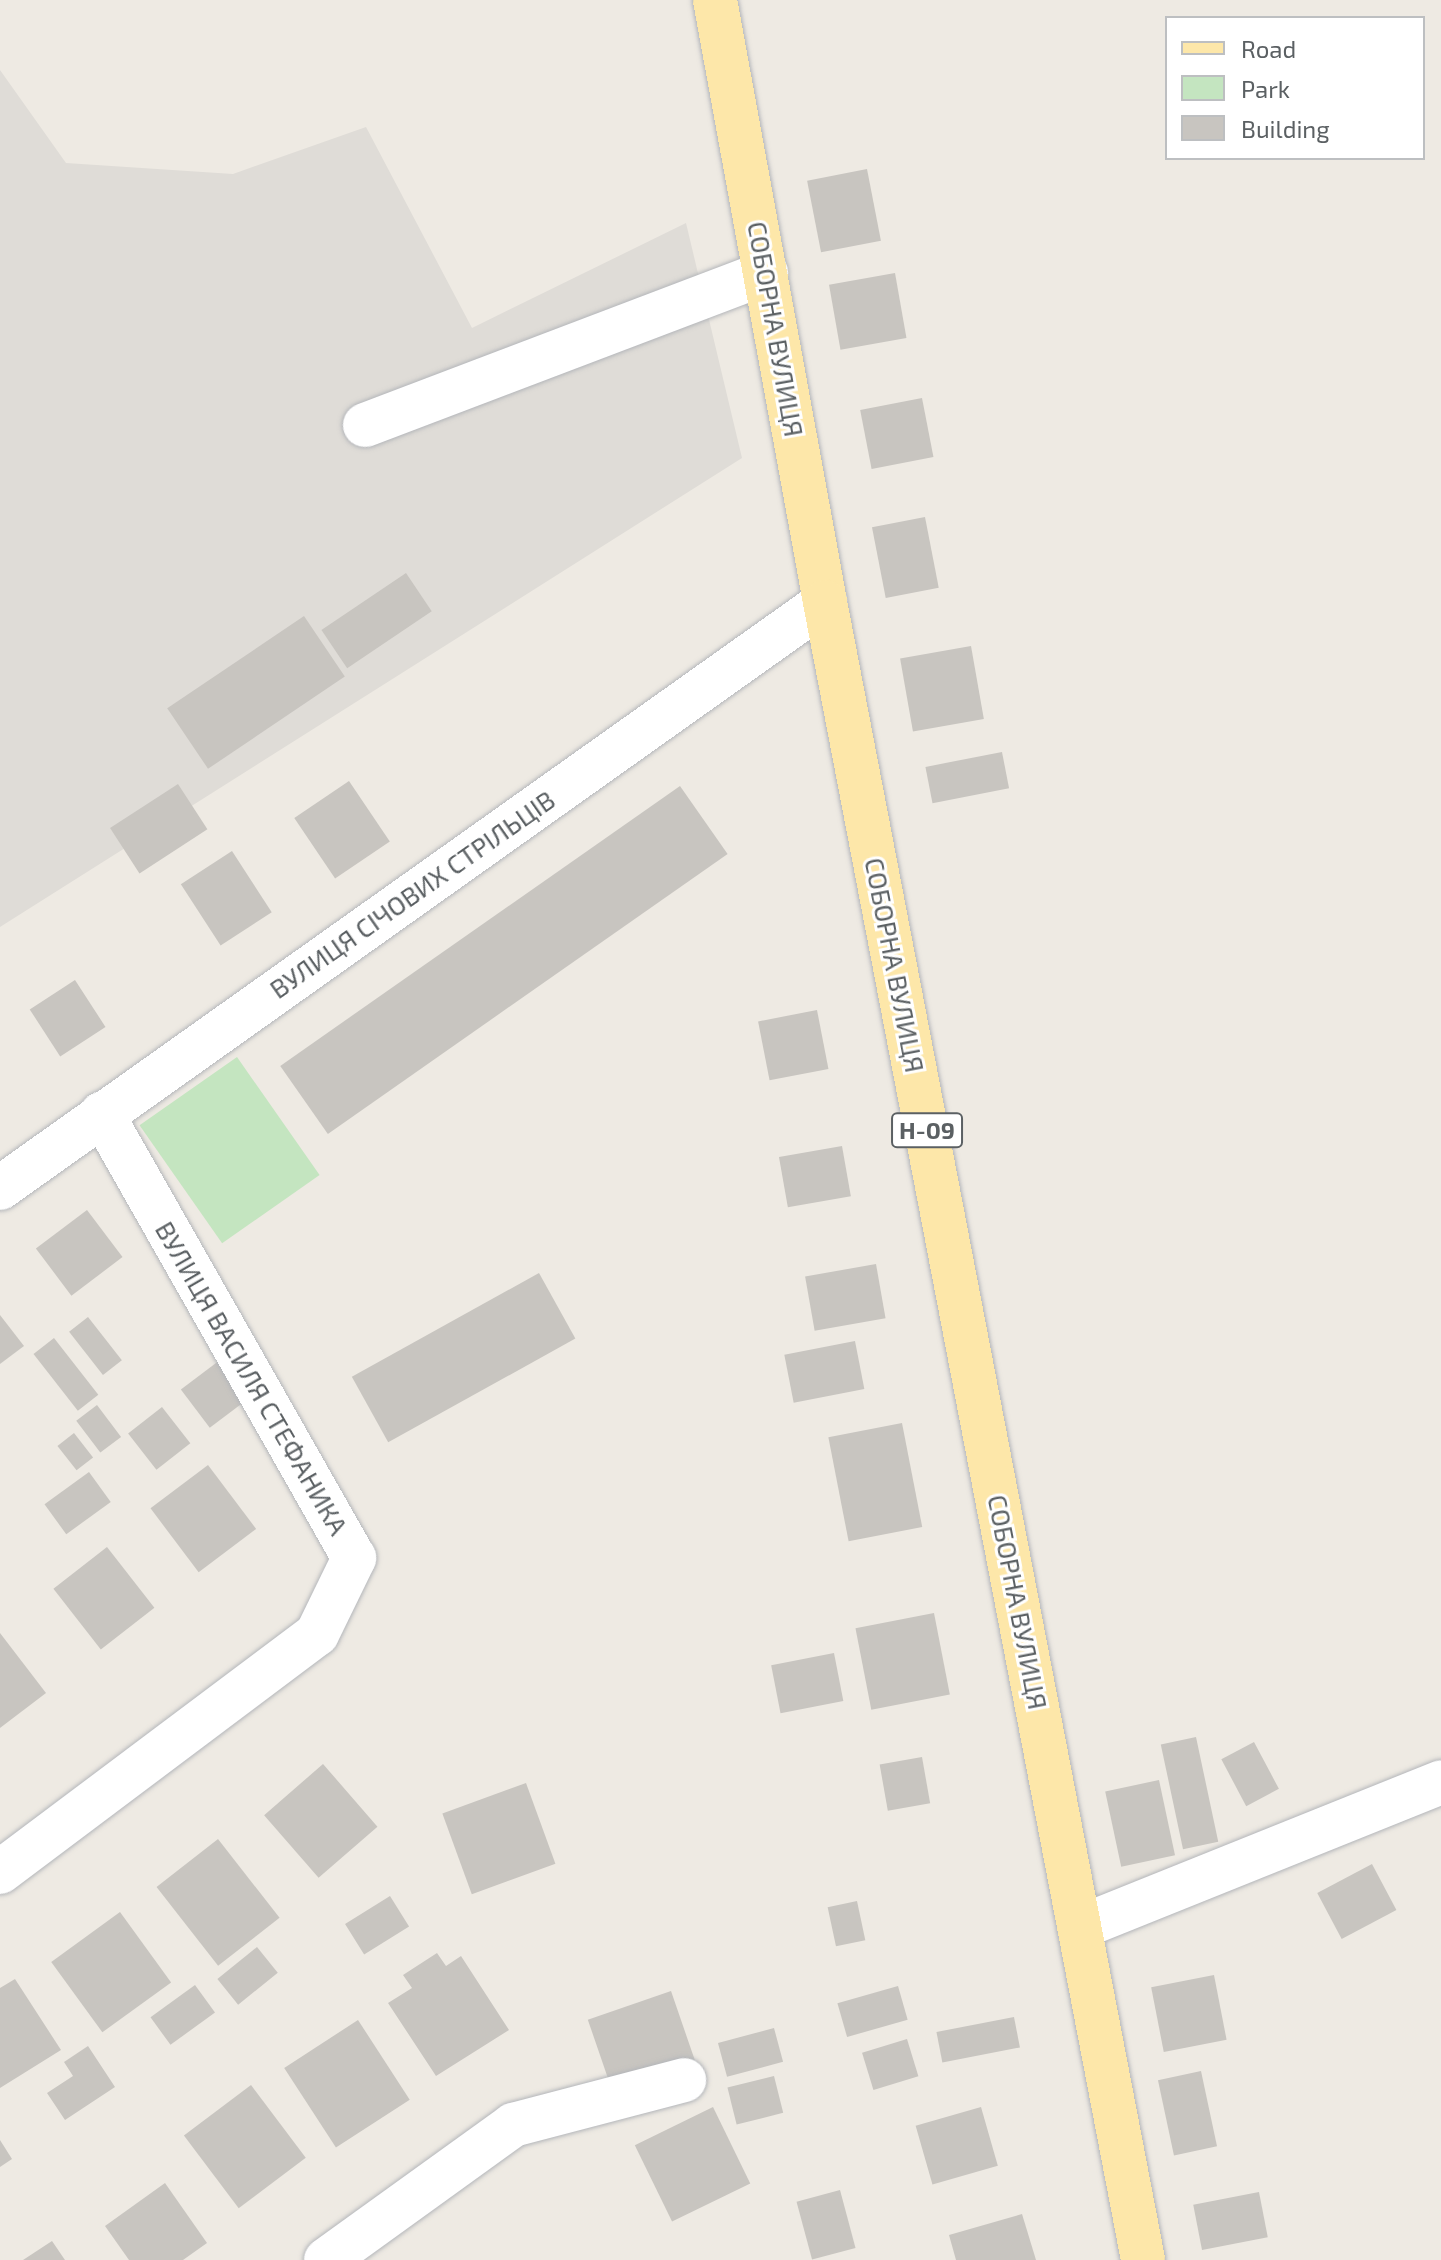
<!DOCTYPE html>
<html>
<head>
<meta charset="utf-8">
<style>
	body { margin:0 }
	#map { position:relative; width:1441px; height:2260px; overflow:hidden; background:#eeeae3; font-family:"Exo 2",sans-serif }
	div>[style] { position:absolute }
	.industrial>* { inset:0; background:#dfdcd7 }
	.green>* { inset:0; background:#c4e5c0; transform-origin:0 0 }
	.building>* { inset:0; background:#c8c5c0; transform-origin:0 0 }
	.roads { filter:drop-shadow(0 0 2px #b4b6ba) drop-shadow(0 0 2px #b4b6ba) }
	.minor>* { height:44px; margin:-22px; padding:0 22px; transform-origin:22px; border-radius:22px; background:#fff }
	.major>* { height:44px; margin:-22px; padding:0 22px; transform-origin:22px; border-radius:22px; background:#fde7a9 }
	span { translate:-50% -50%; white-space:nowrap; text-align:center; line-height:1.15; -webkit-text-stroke:6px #fff; paint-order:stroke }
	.shield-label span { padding:2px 6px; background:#fff; border:2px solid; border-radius:6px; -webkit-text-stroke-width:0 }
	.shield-label { font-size:24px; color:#5b6063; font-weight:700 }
	.street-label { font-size:26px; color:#5b6063 }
	.legend { position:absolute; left:1165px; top:16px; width:260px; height:144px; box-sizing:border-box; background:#fff; border:2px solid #bdbfc1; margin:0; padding:10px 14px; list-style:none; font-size:24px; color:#5b6063 }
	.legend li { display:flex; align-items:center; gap:16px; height:40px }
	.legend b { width:40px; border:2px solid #bdbfc1 }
</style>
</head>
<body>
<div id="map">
	<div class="industrial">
		<div style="clip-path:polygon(0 70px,66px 163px,233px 174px,366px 127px,472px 328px,686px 223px,742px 458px,0 927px)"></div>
	</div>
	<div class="green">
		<div style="left:237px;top:1057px;width:144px;height:119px;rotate:55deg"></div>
	</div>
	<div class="building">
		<div style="left:867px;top:169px;width:73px;height:61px;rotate:79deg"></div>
		<div style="left:895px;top:273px;width:66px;height:67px;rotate:80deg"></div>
		<div style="left:922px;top:398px;width:60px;height:63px;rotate:79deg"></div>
		<div style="left:925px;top:517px;width:72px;height:54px;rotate:79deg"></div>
		<div style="left:406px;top:573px;width:46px;height:102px;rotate:56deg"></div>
		<div style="left:304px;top:616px;width:73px;height:165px;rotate:56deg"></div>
		<div style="left:971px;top:646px;width:74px;height:72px;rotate:80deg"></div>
		<div style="left:1002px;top:752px;width:37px;height:78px;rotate:79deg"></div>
		<div style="left:349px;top:781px;width:73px;height:66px;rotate:56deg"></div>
		<div style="left:178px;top:784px;width:54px;height:81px;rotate:57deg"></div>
		<div style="left:680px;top:786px;width:83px;height:488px;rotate:55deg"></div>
		<div style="left:232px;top:851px;width:73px;height:61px;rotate:57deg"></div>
		<div style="left:75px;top:980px;width:56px;height:54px;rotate:57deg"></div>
		<div style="left:817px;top:1010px;width:60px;height:60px;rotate:79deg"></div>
		<div style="left:842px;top:1146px;width:51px;height:64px;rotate:80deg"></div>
		<div style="left:87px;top:1210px;width:59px;height:64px;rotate:53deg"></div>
		<div style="left:876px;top:1264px;width:55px;height:72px;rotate:80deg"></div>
		<div style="left:539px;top:1273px;width:75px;height:214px;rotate:61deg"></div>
		<div style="clip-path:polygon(0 1315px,24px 1346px,0 1364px)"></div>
		<div style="left:88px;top:1317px;width:55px;height:24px;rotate:52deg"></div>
		<div style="left:54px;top:1338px;width:72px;height:26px;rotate:52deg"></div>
		<div style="left:855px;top:1341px;width:49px;height:72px;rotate:79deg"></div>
		<div style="left:220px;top:1360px;width:48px;height:49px;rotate:53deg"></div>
		<div style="left:97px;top:1405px;width:40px;height:26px;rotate:53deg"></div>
		<div style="left:162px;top:1407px;width:46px;height:43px;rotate:52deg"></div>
		<div style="left:902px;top:1423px;width:106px;height:75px;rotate:79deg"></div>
		<div style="left:74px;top:1433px;width:31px;height:21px;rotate:52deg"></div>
		<div style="left:208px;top:1465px;width:80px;height:72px;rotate:53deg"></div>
		<div style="left:89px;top:1472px;width:37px;height:55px;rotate:54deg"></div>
		<div style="left:107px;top:1547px;width:77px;height:68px;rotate:52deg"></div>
		<div style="left:934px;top:1613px;width:83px;height:80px;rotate:79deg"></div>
		<div style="clip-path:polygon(0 1633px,46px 1693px,0 1728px)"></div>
		<div style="left:834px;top:1653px;width:49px;height:64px;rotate:79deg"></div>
		<div style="left:1196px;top:1737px;width:107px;height:36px;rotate:78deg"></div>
		<div style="left:1254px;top:1742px;width:53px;height:37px;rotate:62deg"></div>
		<div style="left:922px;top:1757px;width:47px;height:43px;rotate:80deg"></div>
		<div style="left:323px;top:1764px;width:83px;height:78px;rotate:49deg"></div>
		<div style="left:1159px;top:1780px;width:77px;height:55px;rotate:78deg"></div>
		<div style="left:526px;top:1783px;width:86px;height:89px;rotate:70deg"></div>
		<div style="left:218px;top:1839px;width:100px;height:78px;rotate:52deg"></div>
		<div style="left:1372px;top:1864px;width:52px;height:62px;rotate:62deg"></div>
		<div style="left:390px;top:1896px;width:36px;height:53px;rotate:58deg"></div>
		<div style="left:857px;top:1901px;width:40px;height:30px;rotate:78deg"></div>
		<div style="left:120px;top:1912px;width:87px;height:85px;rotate:54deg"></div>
		<div style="left:257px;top:1947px;width:33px;height:51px;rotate:51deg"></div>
		<div style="clip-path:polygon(437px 1953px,446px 1966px,461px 1956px,509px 2030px,436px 2076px,388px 2003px,412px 1988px,403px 1975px)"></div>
		<div style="left:1214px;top:1975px;width:66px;height:64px;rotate:79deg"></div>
		<div style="clip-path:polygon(15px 1979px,61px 2050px,0 2088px,0 1988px)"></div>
		<div style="left:195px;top:1985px;width:34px;height:55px;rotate:54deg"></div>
		<div style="left:898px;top:1986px;width:35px;height:63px;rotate:74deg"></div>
		<div style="left:671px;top:1991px;width:73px;height:88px;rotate:71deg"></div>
		<div style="left:1014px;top:2017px;width:31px;height:79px;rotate:79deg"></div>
		<div style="left:358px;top:2020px;width:95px;height:88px;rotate:57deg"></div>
		<div style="left:774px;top:2028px;width:35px;height:58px;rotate:75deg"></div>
		<div style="left:907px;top:2039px;width:39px;height:47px;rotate:73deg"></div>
		<div style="clip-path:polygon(88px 2046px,115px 2087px,65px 2120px,47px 2093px,73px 2076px,64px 2062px)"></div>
		<div style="left:1201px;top:2071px;width:77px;height:44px;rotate:78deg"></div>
		<div style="left:774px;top:2076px;width:38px;height:48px;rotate:76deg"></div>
		<div style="left:251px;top:2085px;width:91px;height:84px;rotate:53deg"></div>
		<div style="left:713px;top:2107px;width:85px;height:87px;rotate:64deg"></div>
		<div style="left:981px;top:2107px;width:61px;height:68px;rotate:74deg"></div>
		<div style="clip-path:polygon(0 2140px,12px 2159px,0 2167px)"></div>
		<div style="clip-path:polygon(165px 2183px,207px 2243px,183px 2260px,129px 2260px,105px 2226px)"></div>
		<div style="left:840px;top:2190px;width:60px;height:45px;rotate:75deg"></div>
		<div style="left:1259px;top:2192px;width:46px;height:67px;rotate:79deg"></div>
		<div style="clip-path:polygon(1022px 2214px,1036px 2260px,956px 2260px,949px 2235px)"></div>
		<div style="clip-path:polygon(52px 2241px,65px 2260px,23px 2260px)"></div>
	</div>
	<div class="roads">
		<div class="minor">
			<div style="left:365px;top:425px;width:429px;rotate:-20.8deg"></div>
			<div style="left:0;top:1188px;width:1012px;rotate:-35.39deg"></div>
			<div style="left:0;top:1872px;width:396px;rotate:-36.9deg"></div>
			<div style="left:317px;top:1634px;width:85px;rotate:-64deg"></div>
			<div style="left:354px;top:1558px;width:511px;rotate:-119.58deg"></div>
			<div style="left:1081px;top:1927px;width:388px;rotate:-21.9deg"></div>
			<div style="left:326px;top:2260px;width:231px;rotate:-35.8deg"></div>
			<div style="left:513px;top:2125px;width:177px;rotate:-14.7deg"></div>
		</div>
		<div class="major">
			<div style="left:715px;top:0;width:612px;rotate:79.64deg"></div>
			<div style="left:825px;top:602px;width:1688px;rotate:79.14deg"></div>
		</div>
	</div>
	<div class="shield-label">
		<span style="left:927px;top:1130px">Н-09</span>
	</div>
	<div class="street-label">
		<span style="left:776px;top:329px;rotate:80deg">СОБОРНА ВУЛИЦЯ</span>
		<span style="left:412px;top:894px;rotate:-35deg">ВУЛИЦЯ СІЧОВИХ СТРІЛЬЦІВ</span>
		<span style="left:895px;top:965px;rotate:79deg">СОБОРНА ВУЛИЦЯ</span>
		<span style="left:252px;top:1378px;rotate:60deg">ВУЛИЦЯ ВАСИЛЯ СТЕФАНИКА</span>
		<span style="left:1018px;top:1602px;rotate:79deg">СОБОРНА ВУЛИЦЯ</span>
	</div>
	<ul class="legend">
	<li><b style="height:10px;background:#fde7a9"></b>Road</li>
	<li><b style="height:22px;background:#c4e5c0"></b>Park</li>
	<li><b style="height:22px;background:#c8c5c0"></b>Building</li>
	</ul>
</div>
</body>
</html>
